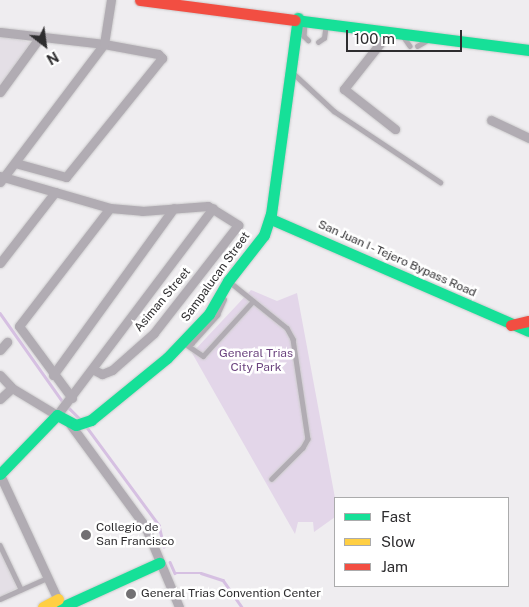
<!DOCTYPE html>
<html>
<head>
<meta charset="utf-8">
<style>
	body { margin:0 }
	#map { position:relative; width:529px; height:607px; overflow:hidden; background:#efedf0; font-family:"Public Sans",sans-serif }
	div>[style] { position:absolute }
	.built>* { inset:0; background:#e4dfe6 }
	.green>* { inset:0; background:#e3d6e9 }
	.stream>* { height:2.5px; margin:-1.25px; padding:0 1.25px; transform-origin:1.25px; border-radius:1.25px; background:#d6c0e2 }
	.roads { filter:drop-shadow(0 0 1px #cccbcc) drop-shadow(0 0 1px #cccbcc) }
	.lane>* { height:4.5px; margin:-2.25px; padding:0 2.25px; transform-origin:2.25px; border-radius:2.25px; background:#b1acb3 }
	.street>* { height:9px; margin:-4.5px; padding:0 4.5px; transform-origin:4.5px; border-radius:4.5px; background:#b1acb3 }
	.fast>* { height:11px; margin:-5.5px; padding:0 5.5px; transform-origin:5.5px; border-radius:5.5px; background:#16e098 }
	.slow>* { height:11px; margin:-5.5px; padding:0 5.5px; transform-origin:5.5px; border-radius:5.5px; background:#ffcf43 }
	.jam>* { height:11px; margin:-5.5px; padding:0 5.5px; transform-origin:5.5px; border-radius:5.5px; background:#f24e42 }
	.dots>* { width:14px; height:14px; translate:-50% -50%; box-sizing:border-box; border:2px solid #fff; border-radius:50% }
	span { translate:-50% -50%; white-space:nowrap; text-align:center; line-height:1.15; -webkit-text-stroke:5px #fff; paint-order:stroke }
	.street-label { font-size:12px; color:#2e2d2f }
	.park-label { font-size:12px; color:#6c447f }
	.poi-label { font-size:12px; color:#2e2d2f }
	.left { translate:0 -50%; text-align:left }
	.legend { position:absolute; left:334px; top:497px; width:175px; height:90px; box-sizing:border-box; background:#fff; border:1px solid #ababac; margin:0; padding:6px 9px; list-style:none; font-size:15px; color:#2e2d2f }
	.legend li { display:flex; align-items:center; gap:10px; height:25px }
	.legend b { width:25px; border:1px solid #ababac }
	.north { position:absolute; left:20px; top:20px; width:50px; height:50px; -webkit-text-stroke:4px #fff; paint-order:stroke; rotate:150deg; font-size:14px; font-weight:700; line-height:20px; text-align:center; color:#2e2d2f }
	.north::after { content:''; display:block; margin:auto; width:18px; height:22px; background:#2e2d2f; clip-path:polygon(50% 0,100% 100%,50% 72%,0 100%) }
	.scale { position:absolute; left:346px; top:30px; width:116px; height:22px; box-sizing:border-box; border:2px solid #2e2d2f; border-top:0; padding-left:6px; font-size:15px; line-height:18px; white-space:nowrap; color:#2e2d2f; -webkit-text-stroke:4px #fff; paint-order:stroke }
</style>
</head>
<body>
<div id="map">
	<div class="built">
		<div style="clip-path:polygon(0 35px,33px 43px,0 87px)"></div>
		<div style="clip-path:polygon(0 551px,17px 588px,0 597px)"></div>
	</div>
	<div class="green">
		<div style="clip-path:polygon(251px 290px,277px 301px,297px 293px,335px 498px,335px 517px,314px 532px,313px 522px,298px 522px,295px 534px,192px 353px)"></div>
	</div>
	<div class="stream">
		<div style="left:0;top:313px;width:109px;rotate:54.7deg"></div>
		<div style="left:68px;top:407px;width:17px;rotate:45deg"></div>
		<div style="left:86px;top:426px;width:123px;rotate:53.6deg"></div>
		<div style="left:159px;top:525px;width:22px;rotate:77deg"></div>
		<div style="left:170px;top:562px;width:12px;rotate:66deg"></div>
		<div style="left:175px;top:573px;width:26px"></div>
		<div style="left:201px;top:573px;width:23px;rotate:18deg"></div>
		<div style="left:223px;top:580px;width:33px;rotate:55deg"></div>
	</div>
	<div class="roads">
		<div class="lane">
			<div style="left:305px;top:23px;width:13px;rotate:94deg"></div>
			<div style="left:304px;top:36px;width:6px;rotate:45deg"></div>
			<div style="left:403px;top:36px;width:12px;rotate:55deg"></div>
			<div style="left:318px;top:42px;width:7px;rotate:-34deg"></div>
			<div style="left:324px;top:38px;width:14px;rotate:-82deg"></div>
			<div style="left:417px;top:46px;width:13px;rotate:-29deg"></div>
			<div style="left:293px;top:73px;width:56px;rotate:42.8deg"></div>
			<div style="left:334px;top:111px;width:128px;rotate:33.8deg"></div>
			<div style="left:230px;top:282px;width:73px;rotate:38.9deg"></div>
			<div style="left:287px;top:328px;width:13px;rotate:61deg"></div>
			<div style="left:293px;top:339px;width:101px;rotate:81.5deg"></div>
			<div style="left:308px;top:439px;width:10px;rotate:119deg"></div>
			<div style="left:303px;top:448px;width:44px;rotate:135deg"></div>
			<div style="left:185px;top:342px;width:7px;rotate:8deg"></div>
			<div style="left:192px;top:343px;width:38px;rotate:-48deg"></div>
			<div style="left:217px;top:315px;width:17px;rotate:-66deg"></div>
			<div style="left:184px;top:343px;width:23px;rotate:34deg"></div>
			<div style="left:203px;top:356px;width:74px;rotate:-47.7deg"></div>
			<div style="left:0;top:545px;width:49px;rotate:64.5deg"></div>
			<div style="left:0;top:599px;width:51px;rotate:-24.1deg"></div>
		</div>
		<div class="street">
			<div style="left:0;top:32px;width:105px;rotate:6.6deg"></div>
			<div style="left:104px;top:44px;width:55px;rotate:10.5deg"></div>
			<div style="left:158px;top:54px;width:6px;rotate:45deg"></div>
			<div style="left:162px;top:58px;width:153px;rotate:128.9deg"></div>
			<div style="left:66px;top:177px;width:53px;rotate:-164.6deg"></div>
			<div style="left:389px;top:32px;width:73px;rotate:128.3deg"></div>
			<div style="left:344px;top:89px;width:65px;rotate:38.1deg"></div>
			<div style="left:0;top:92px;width:68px;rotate:-54deg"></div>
			<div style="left:491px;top:120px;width:42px;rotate:25.3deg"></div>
			<div style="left:0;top:176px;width:115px;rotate:16.2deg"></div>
			<div style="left:110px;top:208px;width:32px;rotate:5deg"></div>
			<div style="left:142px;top:211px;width:66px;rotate:-4.3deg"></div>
			<div style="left:208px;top:206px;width:36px;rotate:32deg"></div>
			<div style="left:238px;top:225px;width:137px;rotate:127.9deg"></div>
			<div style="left:154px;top:333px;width:56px;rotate:138.6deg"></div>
			<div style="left:112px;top:370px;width:11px;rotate:158deg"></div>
			<div style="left:102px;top:374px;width:9px;rotate:-153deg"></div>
			<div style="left:0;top:182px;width:173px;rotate:-53deg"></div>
			<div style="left:104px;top:44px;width:45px;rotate:-81deg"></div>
			<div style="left:0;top:263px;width:90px;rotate:-52.2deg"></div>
			<div style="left:0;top:350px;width:11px;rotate:-49deg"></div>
			<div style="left:0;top:375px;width:18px;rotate:47deg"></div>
			<div style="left:12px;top:388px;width:52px;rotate:31deg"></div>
			<div style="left:57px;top:415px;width:259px;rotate:-53deg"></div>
			<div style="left:53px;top:375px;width:206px;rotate:-54.1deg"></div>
			<div style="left:72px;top:398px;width:89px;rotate:-126.4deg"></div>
			<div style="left:19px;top:326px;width:149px;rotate:-52.4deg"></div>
			<div style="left:0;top:399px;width:16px;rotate:-43deg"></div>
			<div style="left:70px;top:424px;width:127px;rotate:53.7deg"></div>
			<div style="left:145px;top:526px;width:88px;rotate:67.2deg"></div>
			<div style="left:0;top:475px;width:142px;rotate:65.1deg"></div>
		</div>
		<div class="fast">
			<div style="left:295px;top:20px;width:236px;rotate:7.3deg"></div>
			<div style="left:271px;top:219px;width:281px;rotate:23.5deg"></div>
			<div style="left:0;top:474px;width:82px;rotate:-46deg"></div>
			<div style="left:57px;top:415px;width:21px;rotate:28deg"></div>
			<div style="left:76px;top:425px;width:16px;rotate:-18deg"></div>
			<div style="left:91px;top:420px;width:98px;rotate:-39.2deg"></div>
			<div style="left:167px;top:358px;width:61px;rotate:-46.3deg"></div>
			<div style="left:209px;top:314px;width:38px;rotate:-60deg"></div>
			<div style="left:228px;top:281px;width:58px;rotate:-52deg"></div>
			<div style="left:264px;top:235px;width:22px;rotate:-72deg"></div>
			<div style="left:271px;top:214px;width:198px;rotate:-82.2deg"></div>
			<div style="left:62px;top:607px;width:107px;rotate:-24.4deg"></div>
		</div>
		<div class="slow">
			<div style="left:43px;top:607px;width:17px;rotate:-28deg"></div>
		</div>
		<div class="jam">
			<div style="left:140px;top:0;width:156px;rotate:7.4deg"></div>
			<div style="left:511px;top:325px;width:18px;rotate:-13deg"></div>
		</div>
	</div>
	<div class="dots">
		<div style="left:86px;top:535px;background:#727073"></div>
		<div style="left:131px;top:594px;background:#727073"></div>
	</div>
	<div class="street-label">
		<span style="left:397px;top:259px;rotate:24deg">San Juan I - Tejero Bypass Road</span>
		<span style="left:216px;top:277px;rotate:-54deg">Sampalucan Street</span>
		<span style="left:163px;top:300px;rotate:-50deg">Asiman Street</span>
	</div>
	<div class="park-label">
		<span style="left:256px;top:361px">General Trias<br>City Park</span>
	</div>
	<div class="poi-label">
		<span class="left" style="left:96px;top:535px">Collegio de<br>San Francisco</span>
		<span class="left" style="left:141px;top:594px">General Trias Convention Center</span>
	</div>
	<ul class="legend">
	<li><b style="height:6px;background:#16e098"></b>Fast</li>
	<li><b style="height:6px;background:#ffcf43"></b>Slow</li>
	<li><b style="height:6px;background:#f24e42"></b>Jam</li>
	</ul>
	<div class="north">N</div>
	<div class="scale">100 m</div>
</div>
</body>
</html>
